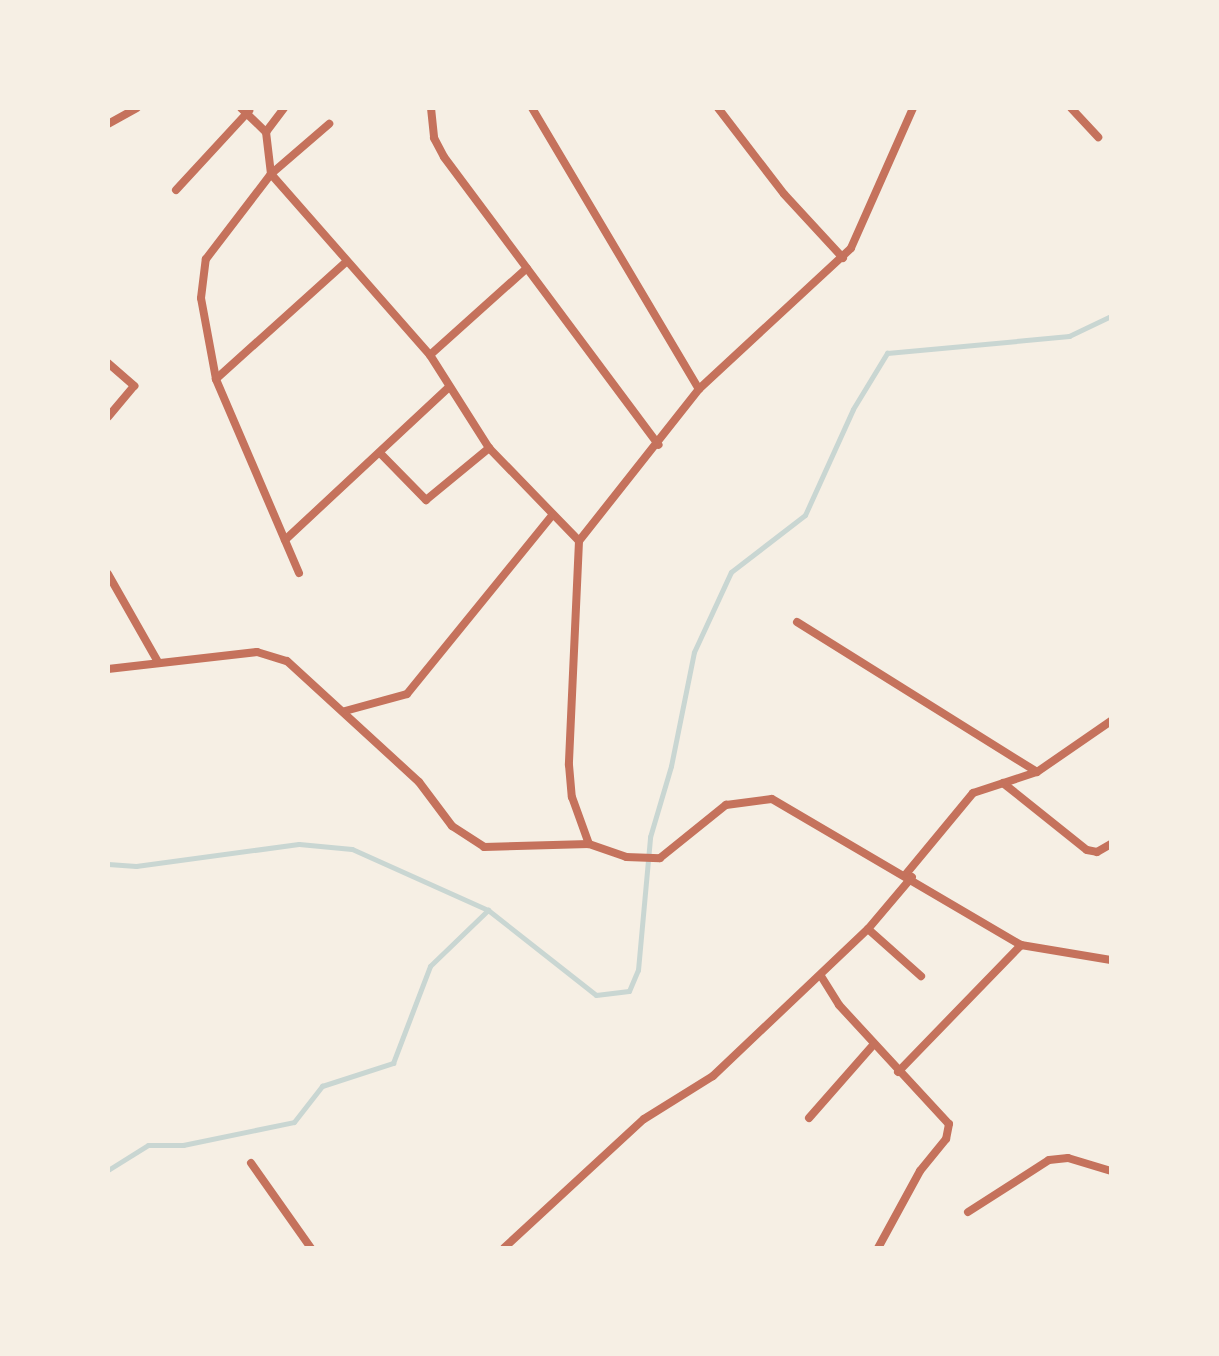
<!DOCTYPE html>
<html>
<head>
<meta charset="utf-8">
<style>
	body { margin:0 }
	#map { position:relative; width:1219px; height:1356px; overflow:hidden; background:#f6efe4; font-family:Rubik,sans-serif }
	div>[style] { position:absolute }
	.stream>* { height:5px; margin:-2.5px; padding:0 2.5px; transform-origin:2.5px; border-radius:2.5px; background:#c9d6d2 }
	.minor>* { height:8px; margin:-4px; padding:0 4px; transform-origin:4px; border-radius:4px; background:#c5725c }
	span { translate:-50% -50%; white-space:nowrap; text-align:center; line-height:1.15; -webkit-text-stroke:8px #f6efe4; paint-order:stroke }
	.frame { position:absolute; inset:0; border:110px solid #f6efe4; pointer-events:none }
</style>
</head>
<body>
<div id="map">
	<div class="stream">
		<div style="left:108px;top:864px;width:28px;rotate:4deg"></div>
		<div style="left:136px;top:866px;width:164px;rotate:-7.7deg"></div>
		<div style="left:299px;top:844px;width:53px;rotate:5.4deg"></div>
		<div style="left:352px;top:849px;width:149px;rotate:24.2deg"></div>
		<div style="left:488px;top:910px;width:137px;rotate:38.2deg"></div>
		<div style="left:596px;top:995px;width:33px;rotate:-7deg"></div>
		<div style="left:629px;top:991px;width:23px;rotate:-67deg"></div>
		<div style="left:638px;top:970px;width:134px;rotate:-84.8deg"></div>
		<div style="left:650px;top:837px;width:74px;rotate:-73.5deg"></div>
		<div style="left:671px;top:766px;width:116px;rotate:-78.6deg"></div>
		<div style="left:694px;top:652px;width:88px;rotate:-65.2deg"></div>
		<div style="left:731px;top:572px;width:93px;rotate:-37.6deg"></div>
		<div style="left:805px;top:515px;width:116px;rotate:-65.6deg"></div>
		<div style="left:853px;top:409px;width:66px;rotate:-58.7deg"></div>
		<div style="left:887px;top:353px;width:183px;rotate:-5.3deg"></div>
		<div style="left:1069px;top:336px;width:47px;rotate:-25.5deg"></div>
		<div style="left:108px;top:1170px;width:47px;rotate:-32deg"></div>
		<div style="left:148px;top:1145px;width:35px"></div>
		<div style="left:183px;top:1145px;width:113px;rotate:-11.7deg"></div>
		<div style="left:294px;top:1122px;width:46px;rotate:-52.1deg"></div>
		<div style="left:322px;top:1086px;width:75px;rotate:-17.9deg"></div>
		<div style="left:393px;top:1063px;width:104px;rotate:-69.1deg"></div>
		<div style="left:430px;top:966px;width:81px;rotate:-44deg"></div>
	</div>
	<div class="minor">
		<div style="left:241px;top:108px;width:35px;rotate:44deg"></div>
		<div style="left:266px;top:132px;width:42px;rotate:83.2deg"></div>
		<div style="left:271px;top:174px;width:241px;rotate:48.7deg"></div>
		<div style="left:430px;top:355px;width:110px;rotate:57.6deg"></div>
		<div style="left:489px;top:448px;width:129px;rotate:45.9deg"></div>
		<div style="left:579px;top:541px;width:194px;rotate:-51.7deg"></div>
		<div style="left:699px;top:389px;width:207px;rotate:-42.8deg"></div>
		<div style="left:851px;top:248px;width:153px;rotate:-66.1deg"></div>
		<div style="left:431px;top:108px;width:30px;rotate:84deg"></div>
		<div style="left:434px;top:138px;width:21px;rotate:62deg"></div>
		<div style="left:444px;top:157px;width:359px;rotate:53.3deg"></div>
		<div style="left:532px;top:108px;width:327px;rotate:59.3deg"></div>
		<div style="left:718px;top:108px;width:108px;rotate:52.5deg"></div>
		<div style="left:784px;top:194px;width:87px;rotate:47.3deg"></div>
		<div style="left:1071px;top:108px;width:40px;rotate:47deg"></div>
		<div style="left:108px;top:124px;width:33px;rotate:-29deg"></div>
		<div style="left:266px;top:132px;width:30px;rotate:-53deg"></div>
		<div style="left:176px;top:190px;width:108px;rotate:-47.3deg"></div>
		<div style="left:430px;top:355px;width:130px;rotate:-41.9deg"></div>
		<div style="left:108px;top:363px;width:35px;rotate:41deg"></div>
		<div style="left:134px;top:386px;width:40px;rotate:130deg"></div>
		<div style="left:216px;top:379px;width:176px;rotate:-42deg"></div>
		<div style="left:380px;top:453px;width:66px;rotate:45.6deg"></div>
		<div style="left:426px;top:500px;width:82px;rotate:-39.5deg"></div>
		<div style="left:285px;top:540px;width:224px;rotate:-43deg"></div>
		<div style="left:579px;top:541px;width:224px;rotate:92.6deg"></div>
		<div style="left:569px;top:765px;width:32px;rotate:85deg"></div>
		<div style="left:572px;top:797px;width:50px;rotate:70.1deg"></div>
		<div style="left:299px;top:573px;width:211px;rotate:-113.2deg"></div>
		<div style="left:216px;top:379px;width:82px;rotate:-100.5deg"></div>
		<div style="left:201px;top:298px;width:39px;rotate:-83deg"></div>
		<div style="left:206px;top:259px;width:107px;rotate:-52.6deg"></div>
		<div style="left:271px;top:174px;width:77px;rotate:-40.8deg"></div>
		<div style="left:108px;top:574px;width:101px;rotate:60.4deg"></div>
		<div style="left:797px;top:622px;width:283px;rotate:32deg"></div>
		<div style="left:108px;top:669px;width:150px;rotate:-6.5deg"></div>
		<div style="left:257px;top:652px;width:31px;rotate:17deg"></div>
		<div style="left:287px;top:661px;width:179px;rotate:42.5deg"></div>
		<div style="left:419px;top:782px;width:55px;rotate:53.1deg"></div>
		<div style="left:452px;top:826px;width:38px;rotate:33deg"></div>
		<div style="left:484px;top:847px;width:105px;rotate:-1.6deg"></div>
		<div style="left:589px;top:844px;width:39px;rotate:19deg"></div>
		<div style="left:626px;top:857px;width:34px;rotate:2deg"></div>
		<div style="left:660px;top:858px;width:85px;rotate:-38.8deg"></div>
		<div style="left:726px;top:805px;width:46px;rotate:-7.4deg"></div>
		<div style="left:772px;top:799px;width:289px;rotate:30.4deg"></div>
		<div style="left:1021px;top:945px;width:91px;rotate:9.5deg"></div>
		<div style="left:345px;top:711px;width:64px;rotate:-15.3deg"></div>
		<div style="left:407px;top:694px;width:228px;rotate:-50.9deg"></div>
		<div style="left:1003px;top:783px;width:107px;rotate:38.6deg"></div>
		<div style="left:1087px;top:850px;width:10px;rotate:11deg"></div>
		<div style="left:1097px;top:852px;width:16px;rotate:-30deg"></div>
		<div style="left:906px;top:874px;width:105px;rotate:-50.4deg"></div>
		<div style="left:973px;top:793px;width:67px;rotate:-18.2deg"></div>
		<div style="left:1037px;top:772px;width:90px;rotate:-34.6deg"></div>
		<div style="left:868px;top:929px;width:71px;rotate:41.6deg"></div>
		<div style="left:821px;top:976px;width:34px;rotate:58deg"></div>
		<div style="left:839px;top:1005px;width:162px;rotate:47.3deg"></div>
		<div style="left:949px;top:1124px;width:15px;rotate:101deg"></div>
		<div style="left:946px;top:1139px;width:41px;rotate:129.1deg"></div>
		<div style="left:920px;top:1171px;width:88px;rotate:118.6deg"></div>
		<div style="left:898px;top:1072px;width:177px;rotate:-45.9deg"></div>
		<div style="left:809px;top:1118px;width:98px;rotate:-48.7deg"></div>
		<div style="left:251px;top:1163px;width:104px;rotate:54.8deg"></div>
		<div style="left:968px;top:1212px;width:96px;rotate:-32.7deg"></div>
		<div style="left:1049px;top:1160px;width:19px;rotate:-6deg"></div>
		<div style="left:1068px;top:1158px;width:45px;rotate:16.8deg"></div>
		<div style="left:504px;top:1248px;width:190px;rotate:-42.7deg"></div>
		<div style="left:644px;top:1119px;width:81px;rotate:-31.9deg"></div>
		<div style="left:713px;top:1076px;width:214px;rotate:-43.5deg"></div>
		<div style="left:868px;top:929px;width:68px;rotate:-49.8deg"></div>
	</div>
	<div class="frame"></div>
</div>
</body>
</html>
